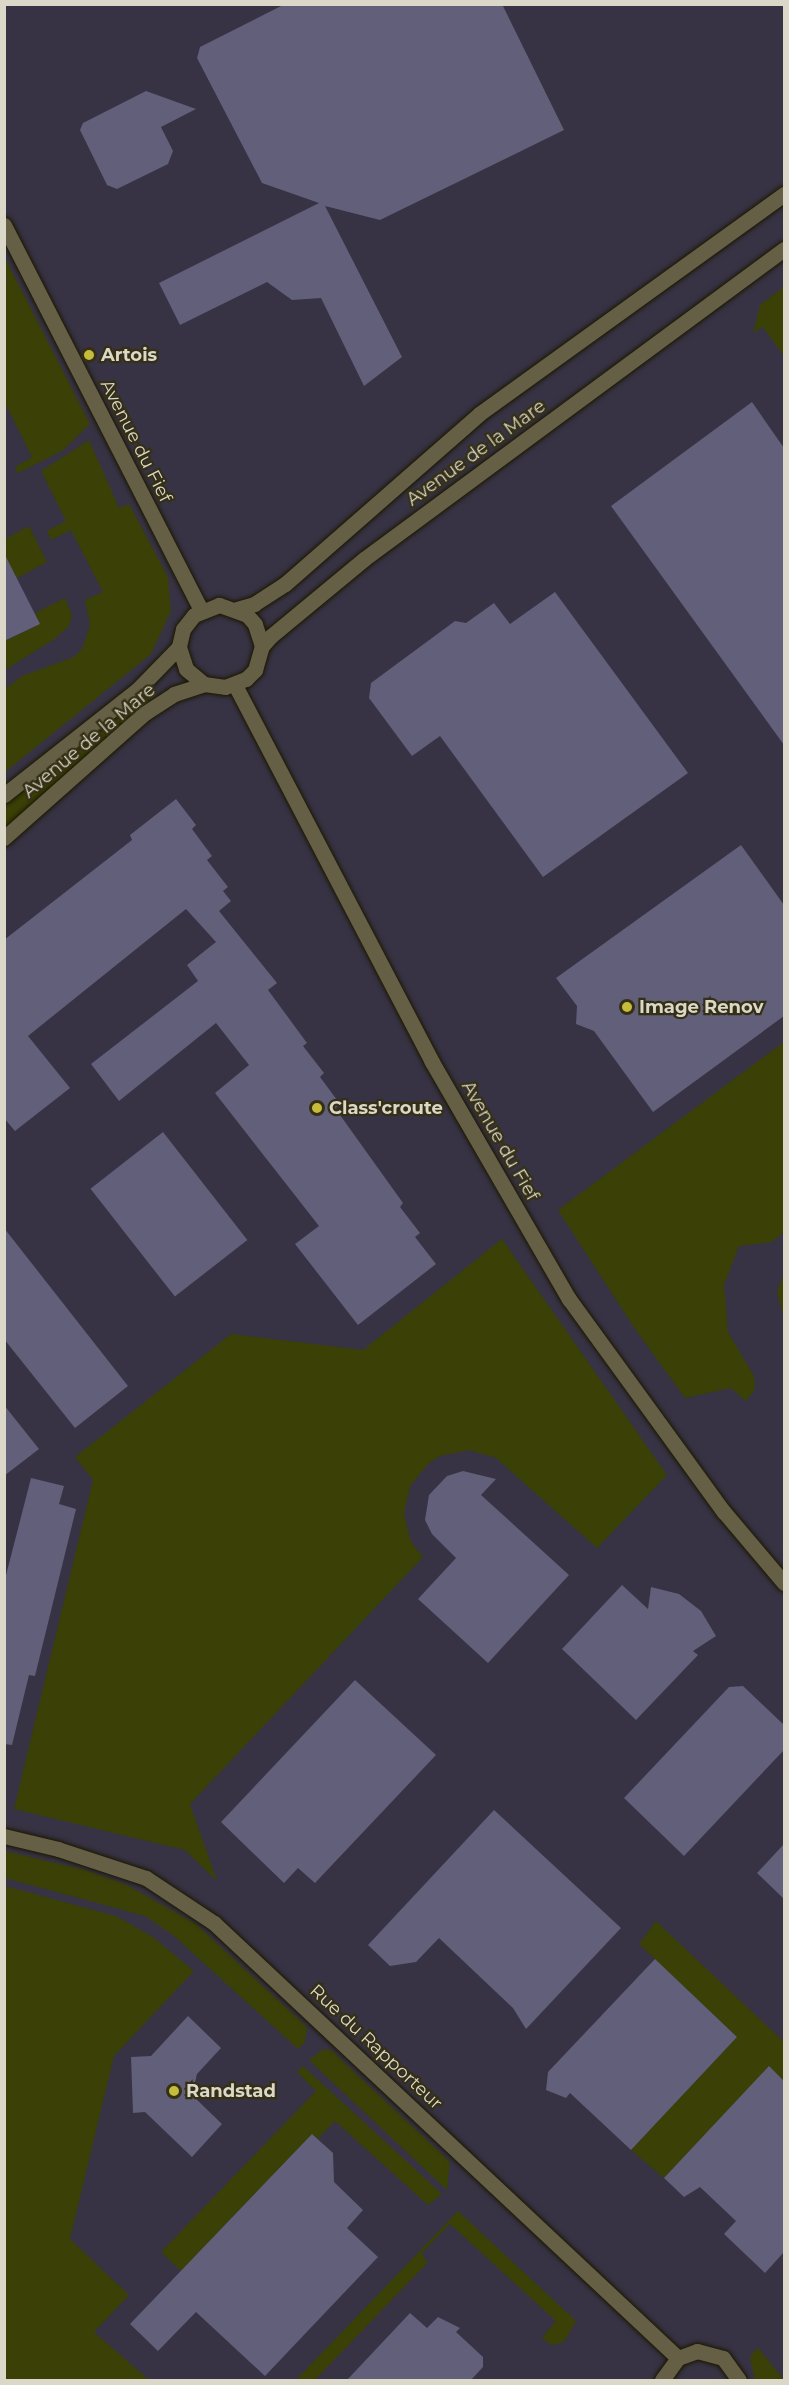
<!DOCTYPE html>
<html>
<head>
<meta charset="utf-8">
<style>
	body { margin:0 }
	#map { position:relative; width:789px; height:2385px; overflow:hidden; background:#342f15; font-family:Montserrat,sans-serif }
	div>[style] { position:absolute }
	.industrial>* { inset:0; background:#373344; transform-origin:0 0 }
	.green>* { inset:0; background:#3a4006 }
	.building>* { inset:0; background:#615f79; transform-origin:0 0 }
	.roads { filter:drop-shadow(0 0 2px #1c1700) drop-shadow(0 0 2px #1c1700) }
	.minor>* { height:15px; margin:-7.5px; padding:0 7.5px; transform-origin:7.5px; border-radius:7.5px; background:#656045 }
	.dots>* { width:16px; height:16px; translate:-50% -50%; box-sizing:border-box; border:3px solid #342f15; border-radius:50% }
	span { translate:-50% -50%; white-space:nowrap; text-align:center; line-height:1.15; -webkit-text-stroke:4.5px #342f15; paint-order:stroke }
	.poi-label { font-size:18px; color:#dbd8c9; font-weight:700 }
	.left { translate:0 -50%; text-align:left }
	.street-label { font-size:18px; color:#dbd8c9 }
	.frame { position:absolute; inset:0; border:6px solid #dbd8c9; pointer-events:none }
</style>
</head>
<body>
<div id="map">
	<div class="industrial">
		<div style="left:5px;top:5px;width:779px;height:2375px"></div>
	</div>
	<div class="green">
		<div style="clip-path:polygon(4px 256px,90px 424px,62px 451px,18px 473px,15px 467px,32px 457px,5px 403px)"></div>
		<div style="clip-path:polygon(784px 287px,784px 356px,763px 327px,753px 333px,760px 305px)"></div>
		<div style="clip-path:polygon(89px 440px,119px 508px,129px 504px,168px 577px,171px 611px,151px 654px,5px 772px,5px 689px,22px 676px,74px 657px,82px 649px,90px 625px,85px 600px,103px 592px,71px 530px,51px 540px,47px 531px,66px 521px,41px 471px)"></div>
		<div style="clip-path:polygon(29px 526px,47px 562px,17px 578px,14px 572px,5px 577px,5px 539px)"></div>
		<div style="clip-path:polygon(65px 598px,72px 615px,69px 626px,53px 640px,5px 670px,5px 641px,40px 624px,35px 613px)"></div>
		<div style="clip-path:polygon(147px 692px,152px 697px,5px 828px,5px 805px)"></div>
		<div style="clip-path:polygon(784px 1042px,784px 1232px,772px 1242px,739px 1246px,724px 1285px,728px 1332px,754px 1376px,755px 1389px,746px 1401px,731px 1388px,685px 1398px,635px 1329px,558px 1210px)"></div>
		<div style="clip-path:polygon(502px 1239px,667px 1475px,597px 1548px,496px 1458px,469px 1450px,440px 1456px,428px 1464px,410px 1486px,404px 1514px,411px 1542px,423px 1557px,190px 1804px,217px 1881px,185px 1850px,14px 1809px,93px 1480px,75px 1457px,231px 1334px,363px 1350px)"></div>
		<div style="clip-path:polygon(784px 1274px,784px 1318px,777px 1292px)"></div>
		<div style="clip-path:polygon(5px 1851px,85px 1870px,127px 1885px,196px 1924px,307px 2027px,305px 2042px,298px 2049px,173px 1935px,145px 1916px,5px 1878px)"></div>
		<div style="clip-path:polygon(5px 1886px,116px 1916px,153px 1937px,194px 1971px,114px 2056px,70px 2239px,129px 2295px,94px 2332px,149px 2380px,5px 2380px)"></div>
		<div style="clip-path:polygon(656px 1921px,784px 2042px,784px 2081px,769px 2067px,664px 2178px,631px 2150px,737px 2037px,639px 1944px)"></div>
		<div style="clip-path:polygon(324px 2049px,331px 2050px,450px 2162px,447px 2190px,309px 2060px)"></div>
		<div style="clip-path:polygon(303px 2066px,442px 2194px,428px 2205px,335px 2121px,318px 2139px,312px 2134px,181px 2271px,161px 2252px,316px 2091px,297px 2072px)"></div>
		<div style="clip-path:polygon(458px 2211px,576px 2321px,564px 2342px,552px 2345px,542px 2338px,556px 2321px,450px 2224px,421px 2254px,428px 2262px,315px 2380px,296px 2380px)"></div>
		<div style="clip-path:polygon(756px 2349px,759px 2349px,784px 2380px,755px 2380px,750px 2357px)"></div>
	</div>
	<div class="building">
		<div style="clip-path:polygon(285px 4px,502px 4px,564px 130px,380px 220px,325px 206px,402px 357px,364px 386px,321px 298px,292px 300px,267px 282px,180px 325px,159px 283px,319px 203px,262px 183px,197px 58px,200px 47px)"></div>
		<div style="clip-path:polygon(146px 91px,196px 109px,161px 127px,173px 151px,168px 164px,117px 189px,107px 185px,80px 130px,83px 123px)"></div>
		<div style="clip-path:polygon(752px 402px,784px 448px,784px 745px,611px 506px)"></div>
		<div style="clip-path:polygon(4px 553px,40px 624px,4px 641px)"></div>
		<div style="clip-path:polygon(555px 592px,688px 773px,543px 877px,440px 736px,412px 756px,369px 698px,371px 683px,455px 621px,466px 623px,494px 603px,510px 624px)"></div>
		<div style="clip-path:polygon(176px 799px,196px 825px,192px 829px,212px 856px,207px 860px,228px 887px,223px 891px,231px 901px,219px 911px,277px 983px,268px 990px,307px 1043px,303px 1046px,324px 1073px,320px 1077px,340px 1104px,335px 1108px,403px 1203px,400px 1207px,420px 1233px,415px 1237px,436px 1264px,358px 1325px,295px 1244px,319px 1226px,215px 1093px,249px 1065px,216px 1023px,119px 1101px,91px 1064px,198px 981px,187px 965px,216px 942px,186px 909px,28px 1036px,70px 1088px,15px 1131px,4px 1118px,4px 940px,132px 840px,130px 835px)"></div>
		<div style="clip-path:polygon(741px 845px,784px 905px,784px 1016px,653px 1112px,594px 1031px,576px 1024px,577px 1006px,556px 978px)"></div>
		<div style="left:163px;top:1132px;width:137px;height:92px;rotate:52deg"></div>
		<div style="clip-path:polygon(4px 1228px,128px 1386px,75px 1428px,4px 1339px)"></div>
		<div style="clip-path:polygon(4px 1405px,39px 1449px,4px 1476px)"></div>
		<div style="clip-path:polygon(463px 1471px,496px 1479px,481px 1495px,569px 1575px,488px 1663px,418px 1599px,456px 1558px,432px 1534px,425px 1520px,429px 1495px,447px 1476px)"></div>
		<div style="clip-path:polygon(31px 1478px,64px 1486px,59px 1504px,76px 1509px,35px 1676px,29px 1675px,12px 1745px,4px 1744px,4px 1583px)"></div>
		<div style="clip-path:polygon(622px 1585px,648px 1609px,651px 1587px,679px 1594px,701px 1611px,716px 1636px,693px 1651px,698px 1655px,636px 1720px,562px 1649px)"></div>
		<div style="clip-path:polygon(355px 1680px,436px 1755px,315px 1883px,298px 1868px,284px 1883px,221px 1822px)"></div>
		<div style="clip-path:polygon(743px 1686px,784px 1725px,784px 1750px,684px 1856px,624px 1798px,729px 1687px)"></div>
		<div style="clip-path:polygon(494px 1810px,621px 1928px,526px 2029px,513px 2008px,439px 1938px,416px 1962px,390px 1966px,368px 1945px)"></div>
		<div style="clip-path:polygon(784px 1844px,784px 1899px,757px 1873px)"></div>
		<div style="clip-path:polygon(655px 1959px,737px 2037px,631px 2150px,570px 2093px,566px 2098px,546px 2090px,548px 2072px)"></div>
		<div style="clip-path:polygon(188px 2016px,221px 2048px,197px 2074px,192px 2095px,222px 2124px,192px 2157px,145px 2112px,133px 2113px,131px 2057px,151px 2056px)"></div>
		<div style="clip-path:polygon(769px 2066px,784px 2081px,784px 2252px,765px 2273px,724px 2234px,736px 2221px,700px 2187px,684px 2197px,664px 2178px)"></div>
		<div style="clip-path:polygon(312px 2134px,333px 2153px,334px 2182px,363px 2210px,347px 2228px,378px 2257px,265px 2376px,196px 2312px,158px 2351px,130px 2324px)"></div>
		<div style="clip-path:polygon(410px 2313px,427px 2328px,438px 2317px,460px 2328px,456px 2332px,483px 2357px,483px 2367px,471px 2380px,347px 2380px)"></div>
	</div>
	<div class="roads">
		<div class="minor">
			<div style="left:4px;top:225px;width:432px;rotate:62.9deg"></div>
			<div style="left:237px;top:609px;width:18px;rotate:-16deg"></div>
			<div style="left:254px;top:604px;width:37px;rotate:-33deg"></div>
			<div style="left:285px;top:584px;width:258px;rotate:-41.2deg"></div>
			<div style="left:479px;top:414px;width:376px;rotate:-35.8deg"></div>
			<div style="left:262px;top:646px;width:23px;rotate:-108deg"></div>
			<div style="left:255px;top:624px;width:12px;rotate:-132deg"></div>
			<div style="left:247px;top:615px;width:30px;rotate:-160deg"></div>
			<div style="left:219px;top:605px;width:27px;rotate:158deg"></div>
			<div style="left:194px;top:615px;width:18px;rotate:128deg"></div>
			<div style="left:183px;top:629px;width:18px;rotate:103deg"></div>
			<div style="left:179px;top:647px;width:23px;rotate:72deg"></div>
			<div style="left:186px;top:669px;width:23px;rotate:40deg"></div>
			<div style="left:204px;top:684px;width:21px;rotate:8deg"></div>
			<div style="left:225px;top:687px;width:22px;rotate:-21deg"></div>
			<div style="left:246px;top:679px;width:13px;rotate:-45deg"></div>
			<div style="left:255px;top:670px;width:25px;rotate:-74deg"></div>
			<div style="left:262px;top:646px;width:13px;rotate:-48deg"></div>
			<div style="left:271px;top:636px;width:121px;rotate:-39.6deg"></div>
			<div style="left:364px;top:559px;width:522px;rotate:-36.43deg"></div>
			<div style="left:235px;top:685px;width:425px;rotate:62.4deg"></div>
			<div style="left:432px;top:1062px;width:274px;rotate:60deg"></div>
			<div style="left:569px;top:1299px;width:263px;rotate:54deg"></div>
			<div style="left:724px;top:1512px;width:93px;rotate:49.8deg"></div>
			<div style="left:4px;top:795px;width:169px;rotate:-38.3deg"></div>
			<div style="left:137px;top:690px;width:60px;rotate:-45.7deg"></div>
			<div style="left:4px;top:838px;width:188px;rotate:-41.6deg"></div>
			<div style="left:145px;top:713px;width:35px;rotate:-33deg"></div>
			<div style="left:174px;top:694px;width:32px;rotate:-18deg"></div>
			<div style="left:4px;top:1836px;width:56px;rotate:13.5deg"></div>
			<div style="left:58px;top:1849px;width:93px;rotate:18.2deg"></div>
			<div style="left:146px;top:1878px;width:82px;rotate:33.5deg"></div>
			<div style="left:214px;top:1923px;width:636px;rotate:43.15deg"></div>
			<div style="left:662px;top:2380px;width:27px;rotate:-54deg"></div>
			<div style="left:678px;top:2358px;width:20px;rotate:-20deg"></div>
			<div style="left:697px;top:2351px;width:27px;rotate:15deg"></div>
			<div style="left:723px;top:2358px;width:27px;rotate:54deg"></div>
		</div>
	</div>
	<div class="dots">
		<div style="left:89px;top:355px;background:#c6bc3c"></div>
		<div style="left:627px;top:1007px;background:#c6bc3c"></div>
		<div style="left:317px;top:1108px;background:#c6bc3c"></div>
		<div style="left:174px;top:2091px;background:#c6bc3c"></div>
	</div>
	<div class="poi-label">
		<span class="left" style="left:101px;top:355px">Artois</span>
		<span class="left" style="left:639px;top:1007px">Image Renov</span>
		<span class="left" style="left:329px;top:1108px">Class'croute</span>
		<span class="left" style="left:186px;top:2091px">Randstad</span>
	</div>
	<div class="street-label">
		<span style="left:136px;top:441px;rotate:63deg">Avenue du Fief</span>
		<span style="left:476px;top:453px;rotate:-36deg">Avenue de la Mare</span>
		<span style="left:89px;top:741px;rotate:-40deg">Avenue de la Mare</span>
		<span style="left:500px;top:1141px;rotate:60deg">Avenue du Fief</span>
		<span style="left:376px;top:2047px;rotate:43deg">Rue du Rapporteur</span>
	</div>
	<div class="frame"></div>
</div>
</body>
</html>
